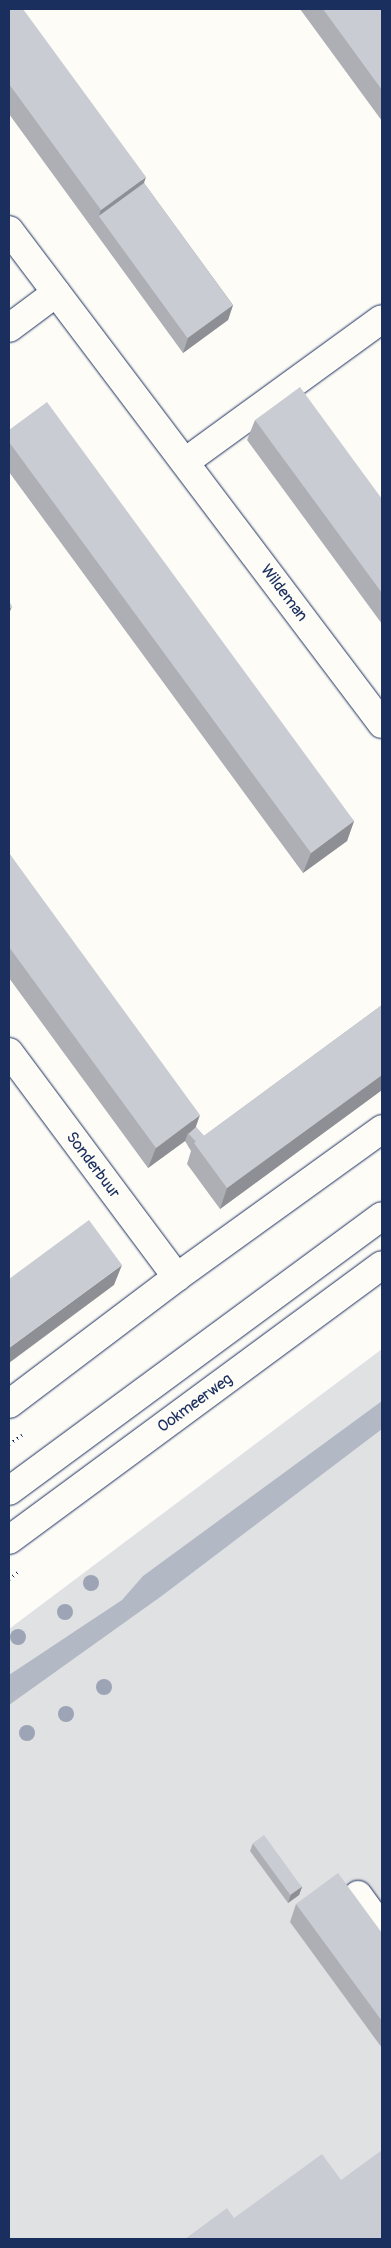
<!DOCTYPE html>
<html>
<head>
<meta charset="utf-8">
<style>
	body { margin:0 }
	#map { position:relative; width:391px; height:2248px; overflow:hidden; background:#fdfcf7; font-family:Pangolin,sans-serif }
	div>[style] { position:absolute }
	.green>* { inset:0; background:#e0e1e3 }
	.water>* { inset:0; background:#b3b8c5 }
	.path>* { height:3px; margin-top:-1.5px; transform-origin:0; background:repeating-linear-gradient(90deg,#1b2f5e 0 1px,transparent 0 5px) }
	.roads { filter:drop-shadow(0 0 1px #1b2f5e) drop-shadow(0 0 1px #1b2f5e) }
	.pedestrian>* { height:28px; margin:-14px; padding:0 14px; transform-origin:14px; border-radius:14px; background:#fdfcf7 }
	.minor>* { height:28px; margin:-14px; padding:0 14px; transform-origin:14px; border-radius:14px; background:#fdfcf7 }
	.secondary>* { height:28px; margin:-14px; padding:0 14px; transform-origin:14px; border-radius:14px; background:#fdfcf7 }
	.trees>* { width:16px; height:16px; margin:-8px; border-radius:50%; background:#9ca4b5 }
	.wall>* { inset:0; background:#adafb5 }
	.shaded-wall>* { inset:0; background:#8d8f94 }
	.building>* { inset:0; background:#c9ccd3; transform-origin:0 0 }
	span { translate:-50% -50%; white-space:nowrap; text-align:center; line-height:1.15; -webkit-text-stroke:4px #fdfcf7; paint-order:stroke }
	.street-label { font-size:16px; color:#1b2f5e }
	.frame { position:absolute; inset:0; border:10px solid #1b2f5e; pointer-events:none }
</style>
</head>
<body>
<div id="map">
	<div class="green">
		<div style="clip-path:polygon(382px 1349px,382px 2239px,9px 2239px,9px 1629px)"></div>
	</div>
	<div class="water">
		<div style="clip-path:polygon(382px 1401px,382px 1429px,163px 1595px,9px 1705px,9px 1675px,122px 1600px,143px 1576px)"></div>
	</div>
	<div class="path">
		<div style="left:9px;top:1444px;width:16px;rotate:-35deg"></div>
		<div style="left:9px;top:1579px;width:11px;rotate:-38deg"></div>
	</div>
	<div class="roads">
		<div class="pedestrian">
			<div style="left:358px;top:1895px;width:41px;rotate:54deg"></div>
		</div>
		<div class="minor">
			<div style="left:9px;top:230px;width:619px;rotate:52.94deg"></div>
			<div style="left:9px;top:328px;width:59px;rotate:-36.7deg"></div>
			<div style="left:185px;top:462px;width:243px;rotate:-36deg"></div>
			<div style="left:9px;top:1052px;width:281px;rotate:53.3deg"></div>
			<div style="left:9px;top:1404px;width:211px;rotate:-37.1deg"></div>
			<div style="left:177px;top:1277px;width:253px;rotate:-35.8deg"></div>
		</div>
		<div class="secondary">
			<div style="left:9px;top:1491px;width:463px;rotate:-36.4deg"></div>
			<div style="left:9px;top:1540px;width:463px;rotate:-36.4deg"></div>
		</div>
	</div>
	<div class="trees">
		<div style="left:91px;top:1583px"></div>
		<div style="left:65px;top:1612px"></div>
		<div style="left:18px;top:1637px"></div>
		<div style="left:104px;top:1687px"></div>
		<div style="left:66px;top:1714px"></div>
		<div style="left:27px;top:1733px"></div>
	</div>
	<div class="wall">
		<div style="clip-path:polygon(9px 9px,144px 183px,233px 305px,228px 320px,183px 353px,9px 114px)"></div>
		<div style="clip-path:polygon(300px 9px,382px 9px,382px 121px)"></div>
		<div style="clip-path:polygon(255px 420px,382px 499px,382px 624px,247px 440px)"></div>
		<div style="clip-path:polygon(9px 430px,354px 821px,347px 841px,303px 873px,9px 472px)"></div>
		<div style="clip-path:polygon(9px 853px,196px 1127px,204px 1136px,382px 1005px,382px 1090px,220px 1209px,187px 1164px,191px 1151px,185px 1141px,148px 1168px,9px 978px)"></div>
		<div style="clip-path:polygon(253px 1843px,302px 1887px,299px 1895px,288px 1903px,250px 1851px)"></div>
		<div style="clip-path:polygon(296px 1904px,382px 1933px,382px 2048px,290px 1922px)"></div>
	</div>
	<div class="shaded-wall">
		<div style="clip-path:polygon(146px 177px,139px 198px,99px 216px,101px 210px)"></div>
		<div style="clip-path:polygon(233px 305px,228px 320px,183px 353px,188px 338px)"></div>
		<div style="clip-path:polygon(12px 606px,9px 614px,9px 615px,9px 609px)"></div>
		<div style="clip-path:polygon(354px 821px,347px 841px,303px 873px,311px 853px)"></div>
		<div style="clip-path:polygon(382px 1075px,382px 1090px,220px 1209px,227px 1188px)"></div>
		<div style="clip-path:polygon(200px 1115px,193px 1135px,188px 1133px,185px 1141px,148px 1168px,156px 1148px)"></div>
		<div style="clip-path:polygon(122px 1265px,114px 1285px,9px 1363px,9px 1348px)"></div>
		<div style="clip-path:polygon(302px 1887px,299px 1895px,288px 1903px,291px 1894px)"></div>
	</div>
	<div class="building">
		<div style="clip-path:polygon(9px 9px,23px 9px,146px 177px,101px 210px,9px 84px)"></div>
		<div style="clip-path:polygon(323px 9px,382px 9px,382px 90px)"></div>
		<div style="left:144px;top:183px;width:151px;height:56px;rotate:54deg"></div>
		<div style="clip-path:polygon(300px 387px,382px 499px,382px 593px,255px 420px)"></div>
		<div style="clip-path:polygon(47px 402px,354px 821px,311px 853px,9px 442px,9px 430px)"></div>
		<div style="clip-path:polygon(9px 601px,12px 606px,9px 609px)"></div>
		<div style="clip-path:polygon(9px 853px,200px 1115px,156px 1148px,9px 947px)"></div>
		<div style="clip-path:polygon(382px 1005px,382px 1075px,227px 1188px,194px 1143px)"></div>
		<div style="left:196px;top:1127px;width:12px;height:10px;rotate:48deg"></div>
		<div style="clip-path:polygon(89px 1220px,122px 1265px,9px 1348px,9px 1279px)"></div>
		<div style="left:264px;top:1835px;width:64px;height:14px;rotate:54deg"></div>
		<div style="clip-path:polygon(338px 1873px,382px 1933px,382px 2021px,296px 1904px)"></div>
		<div style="clip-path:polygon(382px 2150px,382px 2239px,185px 2239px,227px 2208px,234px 2218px,322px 2154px,341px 2180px)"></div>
	</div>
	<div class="street-label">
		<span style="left:284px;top:593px;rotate:53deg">Wildeman</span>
		<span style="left:93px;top:1165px;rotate:53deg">Sonderbuur</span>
		<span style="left:195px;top:1403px;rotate:-36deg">Ookmeerweg</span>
	</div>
	<div class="frame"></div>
</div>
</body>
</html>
